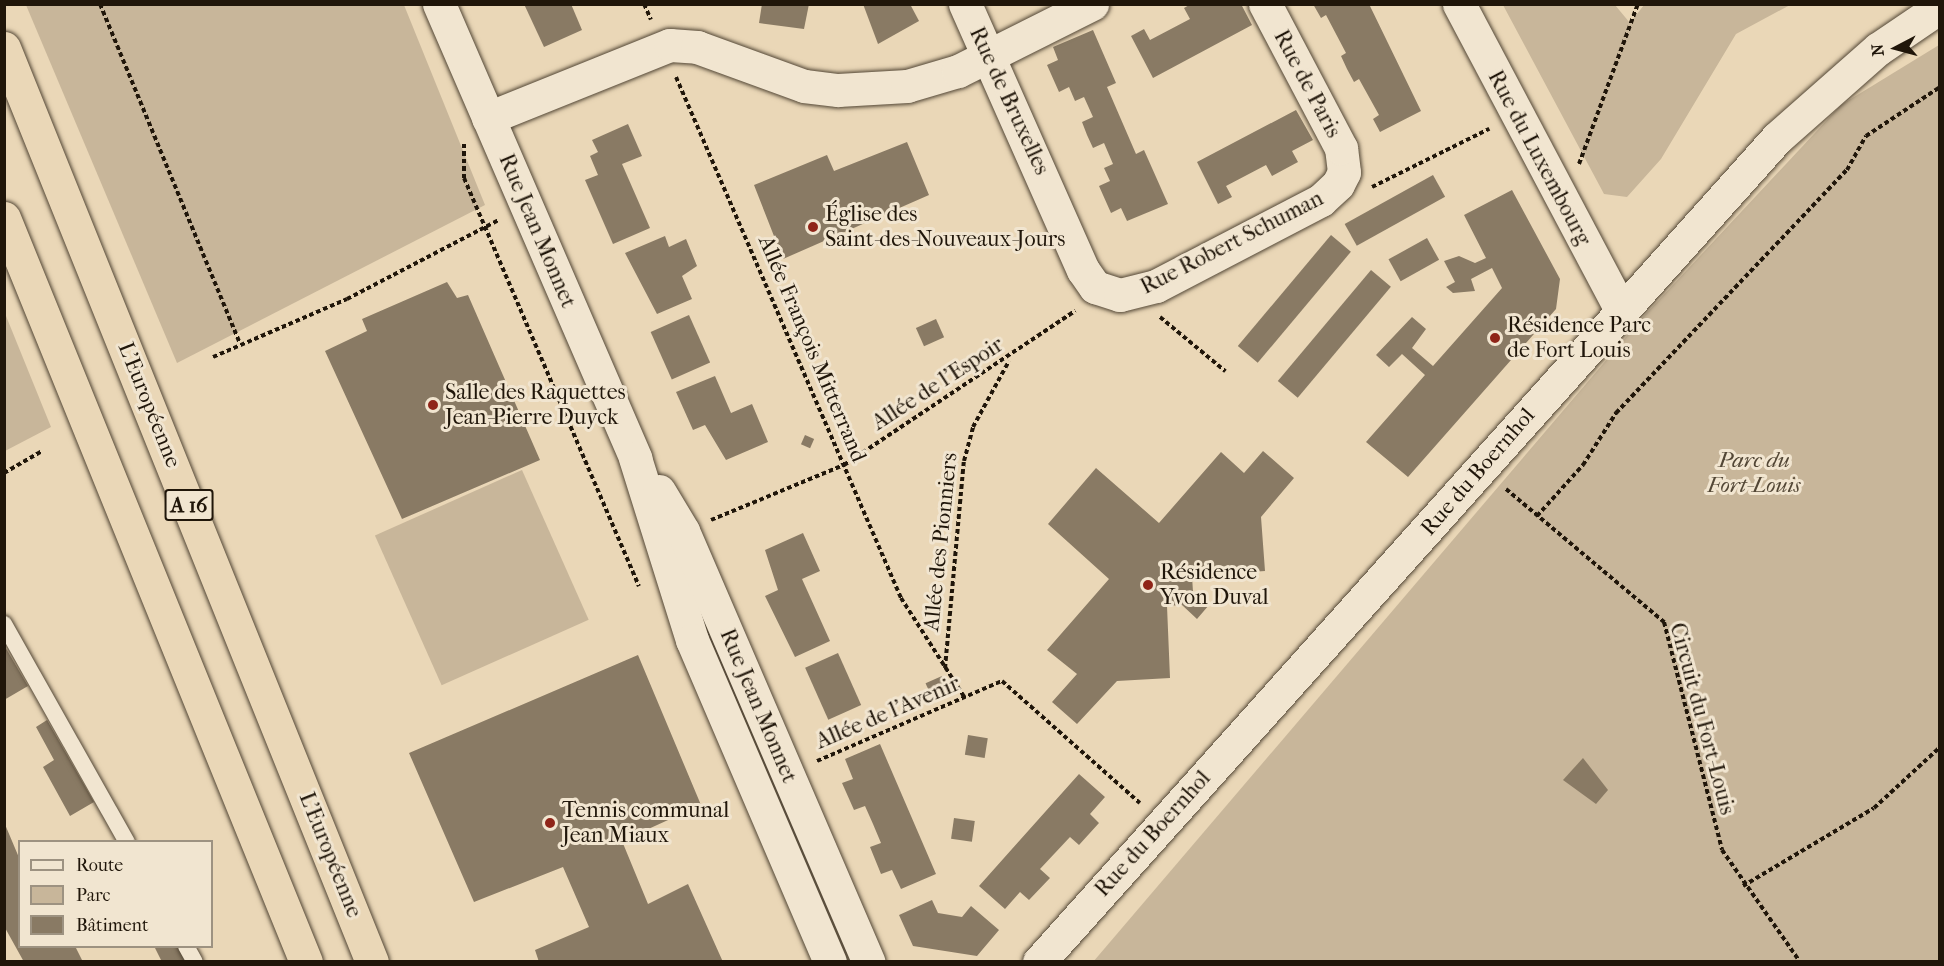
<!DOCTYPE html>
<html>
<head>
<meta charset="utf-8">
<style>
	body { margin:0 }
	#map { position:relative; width:1944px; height:966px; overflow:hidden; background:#ead7b7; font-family:"IM FELL French Canon",serif }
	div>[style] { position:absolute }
	.green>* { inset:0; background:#c8b69a; transform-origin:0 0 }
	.building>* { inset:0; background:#897a64; transform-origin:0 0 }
	.path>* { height:4px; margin-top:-2px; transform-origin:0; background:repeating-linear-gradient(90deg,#20160a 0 4.5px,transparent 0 7.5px) }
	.roads { filter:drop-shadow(0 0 2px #524635) drop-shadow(0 0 2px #524635) }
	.lane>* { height:16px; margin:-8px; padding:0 8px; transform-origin:8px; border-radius:8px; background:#f1e5d0 }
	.street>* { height:33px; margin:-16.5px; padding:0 16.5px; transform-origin:16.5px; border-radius:16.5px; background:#f1e5d0 }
	.secondary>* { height:33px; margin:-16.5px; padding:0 16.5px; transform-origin:16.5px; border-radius:16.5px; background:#f1e5d0 }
	.highway>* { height:33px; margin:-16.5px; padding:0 16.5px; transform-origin:16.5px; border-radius:16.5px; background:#ead7b7 }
	.dots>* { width:16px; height:16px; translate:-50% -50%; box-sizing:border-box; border:3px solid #f1e5d0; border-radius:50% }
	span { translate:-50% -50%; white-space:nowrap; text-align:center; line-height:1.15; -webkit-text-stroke:6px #f1e5d0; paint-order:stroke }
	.shield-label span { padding:2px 4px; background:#f1e5d0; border:2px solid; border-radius:4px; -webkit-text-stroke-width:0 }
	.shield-label { font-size:21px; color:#20160a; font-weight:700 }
	.street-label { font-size:22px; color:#20160a }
	.poi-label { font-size:22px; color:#20160a }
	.left { translate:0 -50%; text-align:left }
	.park-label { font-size:22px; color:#524635; font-style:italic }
	.frame { position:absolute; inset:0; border:6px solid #20160a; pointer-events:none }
	.legend { position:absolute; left:18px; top:840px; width:195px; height:108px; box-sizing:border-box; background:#f1e5d0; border:2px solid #9d9281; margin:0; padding:8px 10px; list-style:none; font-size:18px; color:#20160a }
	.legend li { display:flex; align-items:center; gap:12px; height:30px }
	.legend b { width:30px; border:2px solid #9d9281 }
	.north { position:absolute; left:1866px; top:18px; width:60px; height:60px; -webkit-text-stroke:4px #f1e5d0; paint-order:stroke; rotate:264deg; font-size:16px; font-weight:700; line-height:24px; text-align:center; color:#20160a }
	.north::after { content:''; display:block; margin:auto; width:21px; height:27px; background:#20160a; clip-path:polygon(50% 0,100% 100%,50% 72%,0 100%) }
</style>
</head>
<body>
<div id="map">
	<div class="green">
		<div style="clip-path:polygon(26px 5px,404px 5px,485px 205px,177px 363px)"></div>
		<div style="clip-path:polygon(1503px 5px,1615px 5px,1630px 23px,1644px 5px,1790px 5px,1736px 34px,1661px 159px,1627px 197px,1604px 194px)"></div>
		<div style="clip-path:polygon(1939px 45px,1939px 961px,1093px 962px,1643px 317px,1841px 105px)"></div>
		<div style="clip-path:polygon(4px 311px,51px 427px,5px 451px,4px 451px)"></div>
		<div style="left:522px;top:470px;width:164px;height:161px;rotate:66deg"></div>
	</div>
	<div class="building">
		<div style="clip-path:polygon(524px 4px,571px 4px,582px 30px,544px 47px)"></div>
		<div style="clip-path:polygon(762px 4px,809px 4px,804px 29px,759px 23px)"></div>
		<div style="clip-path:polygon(863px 4px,910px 4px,919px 21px,878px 44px)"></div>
		<div style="clip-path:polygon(1191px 4px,1241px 4px,1252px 25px,1153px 78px,1131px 36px,1144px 29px,1150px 40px,1190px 19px,1184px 8px)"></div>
		<div style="clip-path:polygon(1313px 4px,1369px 4px,1421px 111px,1380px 132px,1373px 119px,1379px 115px,1359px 79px,1354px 82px,1347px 69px,1341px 56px,1346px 53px,1326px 15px,1321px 18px)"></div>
		<div style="clip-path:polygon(1093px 30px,1116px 83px,1107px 87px,1136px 154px,1144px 150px,1168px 204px,1127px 221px,1121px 208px,1111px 213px,1099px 186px,1110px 181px,1104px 168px,1113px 164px,1104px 143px,1093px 148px,1087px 135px,1082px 122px,1093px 117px,1084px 97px,1075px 101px,1069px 87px,1059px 92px,1047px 65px,1058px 60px,1053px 47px)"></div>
		<div style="clip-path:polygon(1296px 110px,1313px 140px,1292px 151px,1298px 162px,1272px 176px,1266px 165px,1226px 186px,1232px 197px,1218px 204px,1197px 162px)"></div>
		<div style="clip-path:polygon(628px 124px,642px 156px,622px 164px,650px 228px,613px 244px,585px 180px,598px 175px,590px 156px,598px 152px,592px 140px)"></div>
		<div style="clip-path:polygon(907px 142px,929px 195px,783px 259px,754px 185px,827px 155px,834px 171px)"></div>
		<div style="left:1433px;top:175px;width:25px;height:101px;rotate:61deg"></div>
		<div style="clip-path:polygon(1512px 190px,1560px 279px,1556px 309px,1408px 477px,1366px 442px,1425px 375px,1402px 354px,1389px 367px,1376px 355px,1412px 317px,1426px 329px,1412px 348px,1433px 366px,1502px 288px,1492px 268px,1471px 279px,1475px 291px,1453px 293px,1446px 287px,1455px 282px,1444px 261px,1459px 256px,1475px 263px,1486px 258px,1464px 215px)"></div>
		<div style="left:1331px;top:235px;width:26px;height:145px;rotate:40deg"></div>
		<div style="clip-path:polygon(665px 236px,669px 247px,686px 239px,697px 266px,682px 276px,692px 299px,657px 314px,625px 253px)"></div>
		<div style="left:1427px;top:238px;width:25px;height:44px;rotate:61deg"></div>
		<div style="left:1371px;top:270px;width:26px;height:145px;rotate:40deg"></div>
		<div style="clip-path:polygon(447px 282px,457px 298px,468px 295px,540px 460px,402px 519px,325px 351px,367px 331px,362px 319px)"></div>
		<div style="left:689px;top:315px;width:52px;height:42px;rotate:66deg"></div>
		<div style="left:936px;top:319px;width:20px;height:22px;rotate:66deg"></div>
		<div style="clip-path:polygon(715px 376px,731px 413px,752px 404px,768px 442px,726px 460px,705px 425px,693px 430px,676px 392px)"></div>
		<div style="left:805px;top:435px;width:10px;height:10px;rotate:24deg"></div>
		<div style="clip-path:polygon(1263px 451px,1294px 478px,1261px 517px,1265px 571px,1192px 576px,1193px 592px,1209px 605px,1197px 619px,1182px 605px,1167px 606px,1170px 678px,1117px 681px,1077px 724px,1052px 702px,1077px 674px,1047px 650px,1109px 579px,1048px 524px,1096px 468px,1159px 523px,1221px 452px,1244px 473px)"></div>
		<div style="clip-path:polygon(803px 533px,820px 571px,802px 579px,830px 641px,795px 657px,765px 596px,778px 590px,765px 550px)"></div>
		<div style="clip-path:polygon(4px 645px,28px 686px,4px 700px)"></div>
		<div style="left:838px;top:653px;width:57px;height:36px;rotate:66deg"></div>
		<div style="clip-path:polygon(638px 655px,701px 805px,622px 841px,648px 904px,688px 884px,723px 962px,539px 962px,535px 950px,589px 927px,563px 867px,474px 902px,409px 753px)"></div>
		<div style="left:942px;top:676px;width:17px;height:18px;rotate:66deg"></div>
		<div style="clip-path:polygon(47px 720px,94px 802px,70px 816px,43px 767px,54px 760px,36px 727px)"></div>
		<div style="left:968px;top:735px;width:20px;height:20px;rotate:9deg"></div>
		<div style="clip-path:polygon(880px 744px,936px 874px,901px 889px,892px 870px,881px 874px,870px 847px,881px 843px,873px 824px,865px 806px,854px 810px,842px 783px,853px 779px,845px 759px)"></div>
		<div style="clip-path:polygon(1583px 758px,1608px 790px,1596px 804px,1563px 780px)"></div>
		<div style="clip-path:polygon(1079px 774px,1105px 797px,1090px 814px,1099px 823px,1079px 845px,1070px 837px,1040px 869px,1050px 878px,1029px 900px,1020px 892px,1005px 909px,979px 886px)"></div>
		<div style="left:954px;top:818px;width:21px;height:21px;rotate:8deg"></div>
		<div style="clip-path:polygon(4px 822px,20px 860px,20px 946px,75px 946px,83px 962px,24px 962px,4px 926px)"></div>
		<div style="clip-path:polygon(932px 900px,938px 913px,962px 917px,971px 906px,999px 930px,977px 956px,913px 946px,899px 915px)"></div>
		<div style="clip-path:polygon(154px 946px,177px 946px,185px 961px,162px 962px)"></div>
	</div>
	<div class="path">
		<div style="left:100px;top:4px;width:367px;rotate:67.6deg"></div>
		<div style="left:644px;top:4px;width:17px;rotate:66deg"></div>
		<div style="left:676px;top:77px;width:568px;rotate:66.64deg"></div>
		<div style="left:901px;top:598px;width:119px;rotate:57.4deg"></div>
		<div style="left:464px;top:144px;width:34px;rotate:90deg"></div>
		<div style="left:464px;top:178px;width:444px;rotate:66.8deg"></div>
		<div style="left:1579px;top:164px;width:171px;rotate:-69.8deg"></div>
		<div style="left:1372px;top:187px;width:131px;rotate:-26.4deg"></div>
		<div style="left:1160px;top:317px;width:85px;rotate:39.7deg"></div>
		<div style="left:213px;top:357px;width:146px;rotate:-23.4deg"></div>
		<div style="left:347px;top:299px;width:171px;rotate:-27.5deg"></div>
		<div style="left:4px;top:473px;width:44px;rotate:-30.1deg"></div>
		<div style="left:1506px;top:489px;width:207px;rotate:40.1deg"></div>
		<div style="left:1664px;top:622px;width:235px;rotate:75.7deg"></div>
		<div style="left:1722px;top:850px;width:136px;rotate:55.1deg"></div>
		<div style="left:1537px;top:516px;width:69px;rotate:-48deg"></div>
		<div style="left:1583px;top:465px;width:62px;rotate:-57.6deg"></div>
		<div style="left:1616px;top:413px;width:335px;rotate:-46.5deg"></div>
		<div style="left:1847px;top:170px;width:39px;rotate:-61deg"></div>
		<div style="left:1866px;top:136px;width:89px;rotate:-33.5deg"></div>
		<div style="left:711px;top:520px;width:144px;rotate:-22.5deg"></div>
		<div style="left:844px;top:465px;width:278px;rotate:-33.7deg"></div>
		<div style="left:945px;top:668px;width:208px;rotate:-84.8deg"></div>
		<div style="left:964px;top:461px;width:35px;rotate:-75deg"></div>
		<div style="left:973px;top:427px;width:75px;rotate:-61.4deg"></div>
		<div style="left:817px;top:761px;width:202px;rotate:-23.4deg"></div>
		<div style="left:1002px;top:681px;width:184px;rotate:41.5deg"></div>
		<div style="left:1743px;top:886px;width:152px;rotate:-30.8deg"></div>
		<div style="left:1874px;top:808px;width:90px;rotate:-42.7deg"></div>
	</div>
	<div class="roads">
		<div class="lane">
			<div style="left:4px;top:624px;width:250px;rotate:60.6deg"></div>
			<div style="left:186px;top:946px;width:18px;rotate:61deg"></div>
		</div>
		<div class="street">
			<div style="left:439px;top:4px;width:495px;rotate:66.6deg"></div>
			<div style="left:635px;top:458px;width:191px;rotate:72.6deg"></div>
			<div style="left:692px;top:640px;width:350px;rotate:66.8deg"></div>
			<div style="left:965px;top:4px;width:291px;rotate:66.1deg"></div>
			<div style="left:1083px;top:270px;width:21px;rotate:55deg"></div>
			<div style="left:1095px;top:287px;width:26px;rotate:18deg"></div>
			<div style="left:1120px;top:295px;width:37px;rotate:-14deg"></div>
			<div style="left:1156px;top:286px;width:186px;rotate:-27.5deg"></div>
			<div style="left:1321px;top:200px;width:23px;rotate:-43deg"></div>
			<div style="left:1338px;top:184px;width:13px;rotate:-63deg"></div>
			<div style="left:1344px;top:172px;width:24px;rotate:-97deg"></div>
			<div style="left:1341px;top:148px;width:163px;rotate:-117.8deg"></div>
			<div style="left:1459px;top:4px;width:346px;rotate:62.1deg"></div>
			<div style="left:488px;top:118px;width:196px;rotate:-21.9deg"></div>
			<div style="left:670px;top:45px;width:27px;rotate:4deg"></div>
			<div style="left:697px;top:47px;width:114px;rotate:20deg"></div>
			<div style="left:804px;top:86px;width:34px;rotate:7deg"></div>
			<div style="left:838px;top:90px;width:69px;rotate:-3.3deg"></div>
			<div style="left:907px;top:86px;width:53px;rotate:-16.4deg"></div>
			<div style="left:958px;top:71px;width:150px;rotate:-26.6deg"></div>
			<div style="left:659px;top:491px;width:47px;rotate:59deg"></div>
			<div style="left:683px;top:531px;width:469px;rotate:66.7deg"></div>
		</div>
		<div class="secondary">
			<div style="left:1039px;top:962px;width:1106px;rotate:-48.15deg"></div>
			<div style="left:1777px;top:138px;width:135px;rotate:-41.4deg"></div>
			<div style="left:1878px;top:49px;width:75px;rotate:-34.1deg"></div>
		</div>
		<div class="highway">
			<div style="left:4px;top:48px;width:985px;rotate:68.07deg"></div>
			<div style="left:4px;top:218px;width:803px;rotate:67.91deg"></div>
		</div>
	</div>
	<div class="dots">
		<div style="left:813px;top:227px;background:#8f2418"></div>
		<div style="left:1495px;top:338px;background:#8f2418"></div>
		<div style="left:433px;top:405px;background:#8f2418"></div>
		<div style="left:1148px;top:585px;background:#8f2418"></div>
		<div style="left:550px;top:823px;background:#8f2418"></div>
	</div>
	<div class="shield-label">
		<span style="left:189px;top:505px">A 16</span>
	</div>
	<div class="street-label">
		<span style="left:1307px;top:84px;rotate:62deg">Rue de Paris</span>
		<span style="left:1009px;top:101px;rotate:65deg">Rue de Bruxelles</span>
		<span style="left:1539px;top:158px;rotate:62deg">Rue du Luxembourg</span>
		<span style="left:537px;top:231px;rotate:67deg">Rue Jean Monnet</span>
		<span style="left:1232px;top:243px;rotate:-27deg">Rue Robert Schuman</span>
		<span style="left:812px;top:349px;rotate:67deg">Allée François Mitterrand</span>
		<span style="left:938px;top:384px;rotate:-33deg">Allée de l'Espoir</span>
		<span style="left:149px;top:405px;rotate:68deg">L'Européenne</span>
		<span style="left:1478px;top:472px;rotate:-49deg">Rue du Boernhol</span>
		<span style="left:941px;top:542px;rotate:-84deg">Allée des Pionniers</span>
		<span style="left:758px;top:706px;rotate:67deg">Rue Jean Monnet</span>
		<span style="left:888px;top:713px;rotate:-23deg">Allée de l'Avenir</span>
		<span style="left:1702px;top:719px;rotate:75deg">Circuit du Fort-Louis</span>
		<span style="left:1153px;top:834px;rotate:-48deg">Rue du Boernhol</span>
		<span style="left:330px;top:855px;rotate:68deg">L'Européenne</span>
	</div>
	<div class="poi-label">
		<span class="left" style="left:825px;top:227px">Église des<br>Saint-des-Nouveaux-Jours</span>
		<span class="left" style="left:1507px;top:338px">Résidence Parc<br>de Fort Louis</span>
		<span class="left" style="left:445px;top:405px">Salle des Raquettes<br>Jean-Pierre Duyck</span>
		<span class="left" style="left:1160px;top:585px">Résidence<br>Yvon Duval</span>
		<span class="left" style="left:562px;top:823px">Tennis communal<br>Jean Miaux</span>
	</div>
	<div class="park-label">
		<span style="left:1754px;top:473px">Parc du<br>Fort-Louis</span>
	</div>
	<div class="frame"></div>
	<ul class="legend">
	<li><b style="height:8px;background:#f1e5d0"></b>Route</li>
	<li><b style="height:16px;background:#c8b69a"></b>Parc</li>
	<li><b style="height:16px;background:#897a64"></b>Bâtiment</li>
	</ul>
	<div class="north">N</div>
</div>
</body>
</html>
